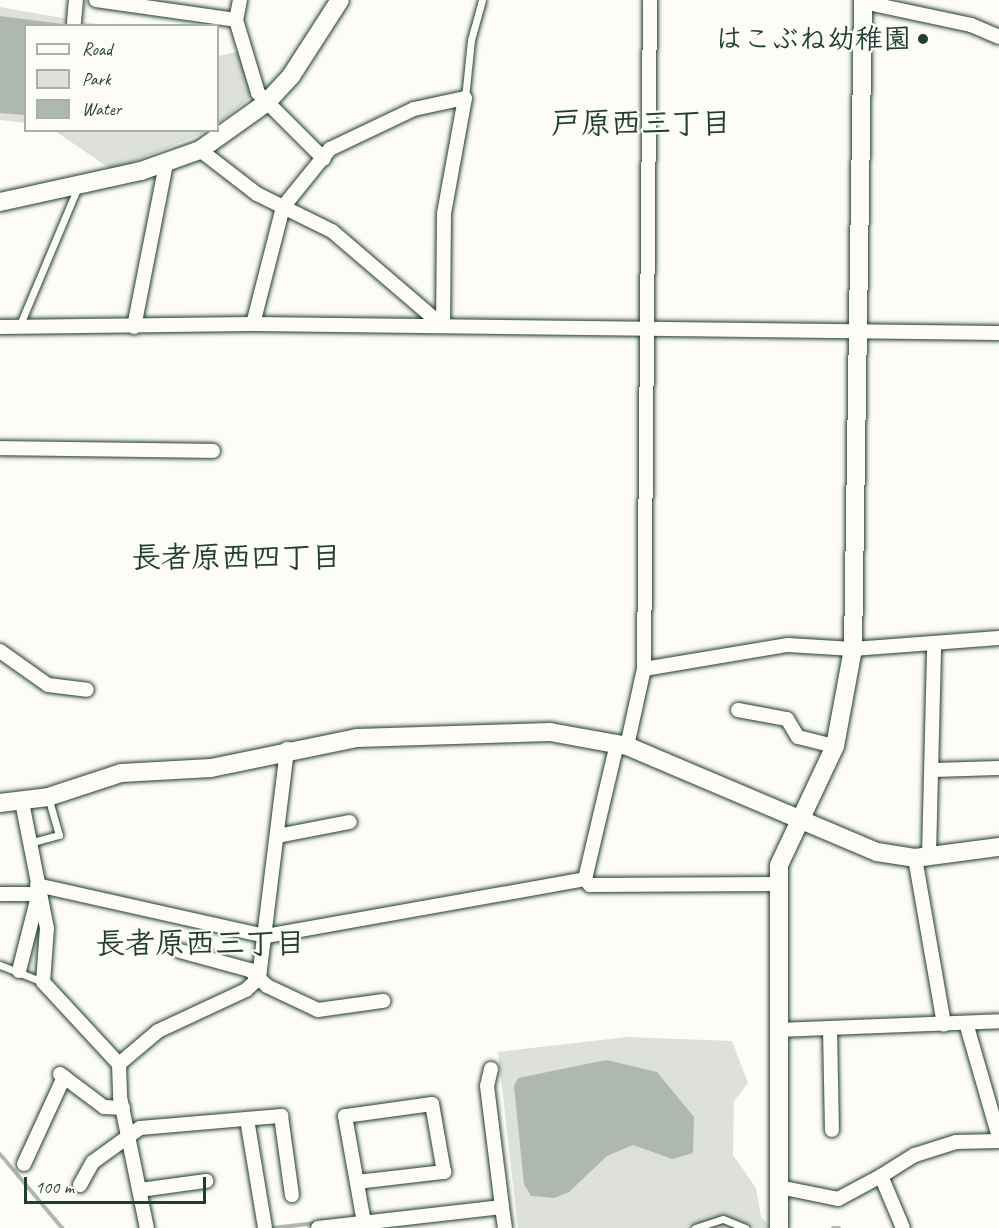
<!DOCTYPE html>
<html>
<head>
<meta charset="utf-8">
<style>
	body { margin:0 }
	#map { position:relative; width:999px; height:1228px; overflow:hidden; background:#fdfcf7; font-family:Caveat,"Klee One",sans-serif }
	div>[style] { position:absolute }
	.green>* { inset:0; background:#dde0db }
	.water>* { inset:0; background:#aeb8b1 }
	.stream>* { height:4px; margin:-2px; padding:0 2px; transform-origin:2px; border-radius:2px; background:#aeb8b1 }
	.roads { filter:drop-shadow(0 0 2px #1f3d34) drop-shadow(0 0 2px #1f3d34) }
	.lane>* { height:7px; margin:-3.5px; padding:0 3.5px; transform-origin:3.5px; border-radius:3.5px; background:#fdfcf7 }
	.street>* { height:14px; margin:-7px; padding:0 7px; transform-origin:7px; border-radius:7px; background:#fdfcf7 }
	.secondary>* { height:18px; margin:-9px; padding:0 9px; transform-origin:9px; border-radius:9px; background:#fdfcf7 }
	.dots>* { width:16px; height:16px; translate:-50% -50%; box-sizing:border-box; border:3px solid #fdfcf7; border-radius:50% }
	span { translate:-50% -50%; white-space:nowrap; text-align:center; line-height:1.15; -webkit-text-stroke:4.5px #fdfcf7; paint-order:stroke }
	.poi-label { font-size:28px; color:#1f3d34; font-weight:700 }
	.right { translate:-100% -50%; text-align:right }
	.neighbourhood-label { font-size:30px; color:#1f3d34; font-weight:700 }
	.legend { position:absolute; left:24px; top:24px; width:195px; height:108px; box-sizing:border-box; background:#fdfcf7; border:2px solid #a4b0a9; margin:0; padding:8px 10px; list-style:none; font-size:18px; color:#1f3d34 }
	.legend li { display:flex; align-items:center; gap:12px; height:30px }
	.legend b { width:30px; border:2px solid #a4b0a9 }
	.scale { position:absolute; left:24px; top:1177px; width:182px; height:27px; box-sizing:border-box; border:3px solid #1f3d34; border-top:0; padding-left:8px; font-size:18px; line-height:21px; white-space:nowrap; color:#1f3d34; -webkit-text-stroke:4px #fdfcf7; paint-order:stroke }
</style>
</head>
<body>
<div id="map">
	<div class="green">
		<div style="clip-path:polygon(0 7px,102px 25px,26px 26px,25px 123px,0 120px)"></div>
		<div style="clip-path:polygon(240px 51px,253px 95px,218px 124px,218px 56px)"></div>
		<div style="clip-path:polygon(55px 131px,209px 131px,112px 170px)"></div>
		<div style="clip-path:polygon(627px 1037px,732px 1041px,748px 1083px,734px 1101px,733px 1155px,756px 1188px,761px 1217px,771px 1228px,518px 1228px,498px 1052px)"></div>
	</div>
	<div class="water">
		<div style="clip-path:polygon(0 16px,71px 25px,26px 26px,25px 115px,0 113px)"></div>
		<div style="clip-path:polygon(606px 1060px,657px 1072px,694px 1117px,693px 1153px,672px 1159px,633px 1145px,607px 1156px,569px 1192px,554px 1198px,531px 1196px,524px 1184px,514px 1086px,518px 1078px)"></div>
	</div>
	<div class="stream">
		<div style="left:0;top:1154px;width:97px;rotate:50deg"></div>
		<div style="left:272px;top:1228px;width:45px;rotate:-6.3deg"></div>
		<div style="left:833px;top:1228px;width:6px"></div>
	</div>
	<div class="roads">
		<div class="lane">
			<div style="left:465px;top:98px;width:58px;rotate:-84.1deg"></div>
			<div style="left:471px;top:40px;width:41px;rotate:-74.6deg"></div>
			<div style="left:19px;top:327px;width:150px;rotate:-67.2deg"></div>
			<div style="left:29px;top:843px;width:31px;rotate:-15deg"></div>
			<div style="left:59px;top:835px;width:40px;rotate:-106deg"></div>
			<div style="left:0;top:965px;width:46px;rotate:21.6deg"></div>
			<div style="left:695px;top:1228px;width:29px;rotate:-18deg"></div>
			<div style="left:723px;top:1219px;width:24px;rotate:22deg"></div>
		</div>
		<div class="street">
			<div style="left:96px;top:0;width:141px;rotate:8.1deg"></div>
			<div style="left:240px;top:0;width:20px;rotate:101deg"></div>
			<div style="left:236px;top:20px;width:76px;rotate:73.2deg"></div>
			<div style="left:258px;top:93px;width:93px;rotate:45deg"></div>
			<div style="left:863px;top:2px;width:110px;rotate:12deg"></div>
			<div style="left:971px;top:25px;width:30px;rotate:23deg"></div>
			<div style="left:74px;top:22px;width:22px;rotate:-85deg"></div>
			<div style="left:200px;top:150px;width:72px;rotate:37.7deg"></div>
			<div style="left:257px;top:194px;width:84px;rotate:26.3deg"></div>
			<div style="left:332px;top:231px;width:146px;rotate:40.6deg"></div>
			<div style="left:253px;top:324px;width:121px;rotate:-75.6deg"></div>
			<div style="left:283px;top:207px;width:75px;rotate:-51deg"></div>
			<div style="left:330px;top:149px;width:93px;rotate:-25.5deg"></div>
			<div style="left:414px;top:109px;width:52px;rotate:-12.2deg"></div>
			<div style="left:465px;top:98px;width:118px;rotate:100.3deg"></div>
			<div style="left:444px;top:214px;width:112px;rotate:90.5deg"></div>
			<div style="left:0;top:327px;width:253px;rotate:-0.7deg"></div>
			<div style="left:253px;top:324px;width:746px;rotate:0.69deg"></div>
			<div style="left:134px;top:327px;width:166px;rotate:-78.9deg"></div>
			<div style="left:0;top:448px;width:213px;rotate:0.8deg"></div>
			<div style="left:0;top:651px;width:59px;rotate:35.3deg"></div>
			<div style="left:48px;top:685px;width:39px;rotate:7deg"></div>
			<div style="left:644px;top:669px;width:146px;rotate:-9.5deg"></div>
			<div style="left:788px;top:645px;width:65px;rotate:3.5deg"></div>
			<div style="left:853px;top:649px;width:146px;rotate:-4.3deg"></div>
			<div style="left:738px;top:710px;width:50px;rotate:10.4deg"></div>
			<div style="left:787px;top:719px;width:21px;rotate:59deg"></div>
			<div style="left:798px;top:737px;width:38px;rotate:14deg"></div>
			<div style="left:627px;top:746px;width:79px;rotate:-77.6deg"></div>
			<div style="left:644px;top:669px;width:669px;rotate:-89.49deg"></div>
			<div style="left:933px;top:770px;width:66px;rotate:-1.7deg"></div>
			<div style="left:22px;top:802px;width:128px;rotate:78.8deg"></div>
			<div style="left:47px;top:928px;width:54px;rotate:94.2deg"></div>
			<div style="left:43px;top:982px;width:112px;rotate:47.2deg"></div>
			<div style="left:119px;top:1064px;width:33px;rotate:88deg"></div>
			<div style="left:120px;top:1097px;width:134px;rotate:78.4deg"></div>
			<div style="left:277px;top:836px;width:74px;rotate:-10.9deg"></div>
			<div style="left:929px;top:856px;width:212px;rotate:-88.6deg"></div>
			<div style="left:915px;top:858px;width:169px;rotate:80.1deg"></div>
			<div style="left:585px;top:879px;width:8px;rotate:50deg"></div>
			<div style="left:590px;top:885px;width:189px;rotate:-0.3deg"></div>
			<div style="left:585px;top:879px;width:139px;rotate:-76.7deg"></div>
			<div style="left:37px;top:885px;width:235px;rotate:12.6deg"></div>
			<div style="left:266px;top:936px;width:324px;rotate:-10.1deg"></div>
			<div style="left:0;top:894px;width:39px"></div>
			<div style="left:180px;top:951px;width:73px;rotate:15.2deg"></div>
			<div style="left:250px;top:970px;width:23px;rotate:43deg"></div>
			<div style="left:267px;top:986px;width:56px;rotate:25.2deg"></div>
			<div style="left:318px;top:1010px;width:66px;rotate:-7.9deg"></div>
			<div style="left:19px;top:971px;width:77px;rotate:-75.8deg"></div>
			<div style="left:966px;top:1023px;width:119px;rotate:73.9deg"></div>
			<div style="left:830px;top:1028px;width:102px;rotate:88.9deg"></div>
			<div style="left:779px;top:1030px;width:220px;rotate:-2.3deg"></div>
			<div style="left:119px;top:1064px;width:51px;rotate:-40.2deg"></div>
			<div style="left:158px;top:1031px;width:97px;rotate:-25deg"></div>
			<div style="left:246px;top:990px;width:18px;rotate:-43deg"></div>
			<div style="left:259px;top:978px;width:231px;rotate:-83deg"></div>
			<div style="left:491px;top:1069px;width:17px;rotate:103deg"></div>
			<div style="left:487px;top:1086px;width:122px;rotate:82.9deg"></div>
			<div style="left:60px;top:1074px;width:55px;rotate:36.9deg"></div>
			<div style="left:104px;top:1107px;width:19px;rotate:3deg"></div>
			<div style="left:247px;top:1119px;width:110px;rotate:80.6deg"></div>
			<div style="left:24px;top:1164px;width:96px;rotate:-65.3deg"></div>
			<div style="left:881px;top:1176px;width:40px;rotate:-32deg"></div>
			<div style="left:915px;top:1155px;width:43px;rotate:-17.6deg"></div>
			<div style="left:956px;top:1142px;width:43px;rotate:-1.3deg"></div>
			<div style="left:357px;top:1182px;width:88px;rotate:-6.6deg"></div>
			<div style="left:444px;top:1172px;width:69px;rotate:-100deg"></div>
			<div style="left:432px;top:1104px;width:88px;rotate:172.1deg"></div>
			<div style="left:345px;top:1116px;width:109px;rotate:79.9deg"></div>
			<div style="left:80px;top:1185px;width:26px;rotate:-61deg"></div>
			<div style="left:93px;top:1162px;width:58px;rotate:-35.9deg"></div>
			<div style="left:140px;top:1128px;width:142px;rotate:-4.9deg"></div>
			<div style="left:281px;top:1116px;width:80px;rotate:82.1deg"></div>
			<div style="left:779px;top:1187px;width:60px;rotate:11.5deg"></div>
			<div style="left:838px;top:1199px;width:49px;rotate:-28.1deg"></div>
			<div style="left:881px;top:1176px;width:56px;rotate:67.1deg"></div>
			<div style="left:140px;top:1190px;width:67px;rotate:-7.8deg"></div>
			<div style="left:318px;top:1228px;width:185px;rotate:-6.5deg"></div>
			<div style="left:502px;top:1207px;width:21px;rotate:82deg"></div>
		</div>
		<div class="secondary">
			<div style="left:0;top:202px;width:144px;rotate:-12.4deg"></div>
			<div style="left:141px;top:171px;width:63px;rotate:-19.6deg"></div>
			<div style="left:200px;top:150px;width:81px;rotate:-35.5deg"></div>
			<div style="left:266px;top:103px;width:37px;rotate:-47deg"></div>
			<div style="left:291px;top:76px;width:90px;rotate:-57.2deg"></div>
			<div style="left:0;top:803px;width:48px;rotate:-7.1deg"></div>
			<div style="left:48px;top:797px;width:77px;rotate:-18.2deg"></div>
			<div style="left:121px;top:773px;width:90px;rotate:-3.2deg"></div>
			<div style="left:211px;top:768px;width:149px;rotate:-11.6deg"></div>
			<div style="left:357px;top:738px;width:193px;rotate:-1.8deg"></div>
			<div style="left:550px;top:732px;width:78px;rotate:10.3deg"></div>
			<div style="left:627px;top:746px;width:272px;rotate:23deg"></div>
			<div style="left:877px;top:852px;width:38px;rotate:9deg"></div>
			<div style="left:915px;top:858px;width:85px;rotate:-7.5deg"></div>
			<div style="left:779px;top:1228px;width:363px;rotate:-90deg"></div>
			<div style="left:779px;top:865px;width:132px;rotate:-64.8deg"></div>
			<div style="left:835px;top:746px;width:99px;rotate:-79.5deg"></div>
			<div style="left:853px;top:649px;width:649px;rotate:-89.12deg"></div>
		</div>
	</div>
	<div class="dots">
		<div style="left:923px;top:39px;background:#1f3d34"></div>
	</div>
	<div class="poi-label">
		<span class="right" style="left:911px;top:39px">はこぶね幼稚園</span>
	</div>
	<div class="neighbourhood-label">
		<span style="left:641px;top:123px">戸原西三丁目</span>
		<span style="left:236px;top:557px">長者原西四丁目</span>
		<span style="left:200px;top:943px">長者原西三丁目</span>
	</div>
	<ul class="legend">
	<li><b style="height:8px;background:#fdfcf7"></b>Road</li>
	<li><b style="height:16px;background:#dde0db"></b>Park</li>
	<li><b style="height:16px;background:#aeb8b1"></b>Water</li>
	</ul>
	<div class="scale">100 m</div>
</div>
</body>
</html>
